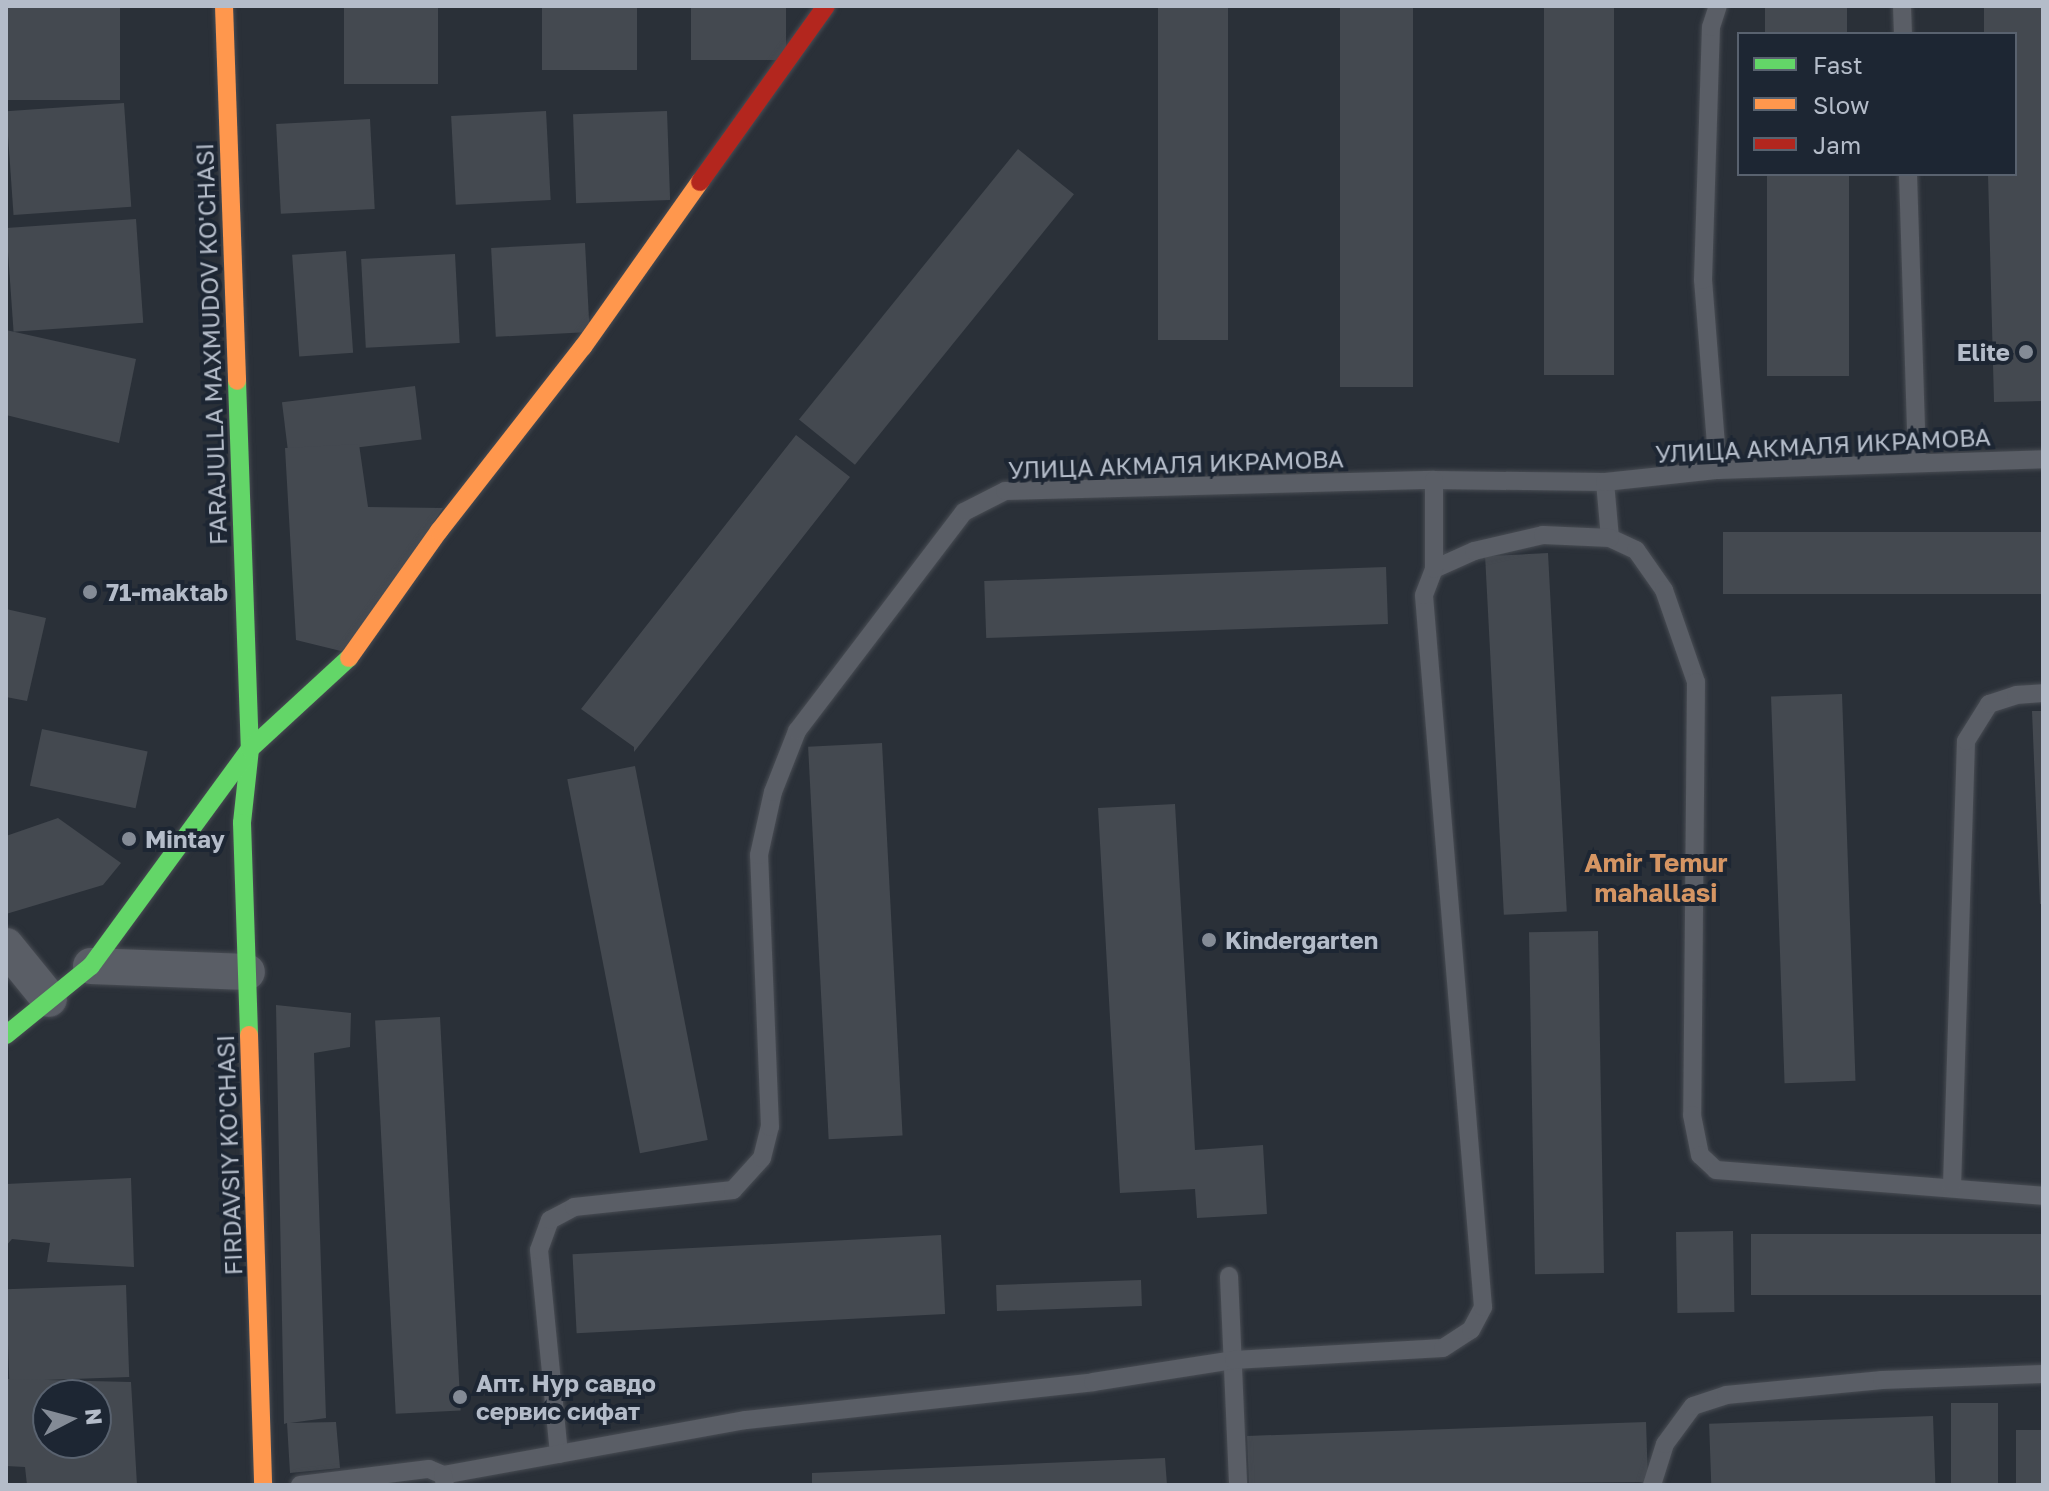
<!DOCTYPE html>
<html>
<head>
<meta charset="utf-8">
<style>
	body { margin:0 }
	#map { position:relative; width:2049px; height:1491px; overflow:hidden; background:#2a3038; font-family:"Golos Text",sans-serif }
	div>[style] { position:absolute }
	.building>* { inset:0; background:#444950; transform-origin:0 0 }
	.roads { filter:drop-shadow(0 0 2px #484c53) drop-shadow(0 0 2px #484c53) }
	.lane>* { height:18px; margin:-9px; padding:0 9px; transform-origin:9px; border-radius:9px; background:#5a5e66 }
	.street>* { height:36px; margin:-18px; padding:0 18px; transform-origin:18px; border-radius:18px; background:#5a5e66 }
	.fast>* { height:18px; margin:-9px; padding:0 9px; transform-origin:9px; border-radius:9px; background:#63d668 }
	.slow>* { height:18px; margin:-9px; padding:0 9px; transform-origin:9px; border-radius:9px; background:#ff974d }
	.jam>* { height:18px; margin:-9px; padding:0 9px; transform-origin:9px; border-radius:9px; background:#b3261e }
	.dots>* { width:22px; height:22px; translate:-50% -50%; box-sizing:border-box; border:4px solid #1d2633; border-radius:50% }
	span { translate:-50% -50%; white-space:nowrap; text-align:center; line-height:1.15; -webkit-text-stroke:8px #1d2633; paint-order:stroke }
	.street-label { font-size:24px; color:#b4bcc9 }
	.poi-label { font-size:24px; color:#b4bcc9; font-weight:700 }
	.right { translate:-100% -50%; text-align:right }
	.left { translate:0 -50%; text-align:left }
	.neighbourhood-label { font-size:26px; color:#d59563; font-weight:700 }
	.frame { position:absolute; inset:0; border:8px solid #b4bcc9; pointer-events:none }
	.legend { position:absolute; left:1737px; top:32px; width:280px; height:144px; box-sizing:border-box; background:#1d2633; border:2px solid #59626f; margin:0; padding:10px 14px; list-style:none; font-size:24px; color:#b4bcc9 }
	.legend li { display:flex; align-items:center; gap:16px; height:40px }
	.legend b { width:40px; border:2px solid #59626f }
	.north { position:absolute; left:32px; top:1379px; width:80px; height:80px; box-sizing:border-box; background:#1d2633; border:2px solid #59626f; border-radius:50%; rotate:84deg; font-size:22px; font-weight:700; line-height:32px; text-align:center; color:#b4bcc9 }
	.north::after { content:''; display:block; margin:auto; width:28px; height:36px; background:#848b96; clip-path:polygon(50% 0,100% 100%,50% 72%,0 100%) }
</style>
</head>
<body>
<div id="map">
	<div class="building">
		<div style="left:6px;top:6px;width:114px;height:94px"></div>
		<div style="left:344px;top:6px;width:94px;height:78px"></div>
		<div style="left:542px;top:6px;width:95px;height:64px"></div>
		<div style="left:691px;top:6px;width:95px;height:54px"></div>
		<div style="left:1158px;top:6px;width:70px;height:334px"></div>
		<div style="left:1340px;top:6px;width:73px;height:381px"></div>
		<div style="left:1544px;top:6px;width:70px;height:369px"></div>
		<div style="left:1765px;top:6px;width:82px;height:28px"></div>
		<div style="clip-path:polygon(1984px 6px,2043px 6px,2043px 401px,1994px 402px,1988px 174px,2015px 174px,2015px 34px,1984px 34px)"></div>
		<div style="left:124px;top:103px;width:104px;height:118px;rotate:86deg"></div>
		<div style="left:546px;top:111px;width:89px;height:95px;rotate:87deg"></div>
		<div style="left:667px;top:111px;width:89px;height:94px;rotate:88deg"></div>
		<div style="left:370px;top:119px;width:90px;height:94px;rotate:87deg"></div>
		<div style="left:1018px;top:149px;width:72px;height:348px;rotate:39deg"></div>
		<div style="left:1767px;top:174px;width:82px;height:202px"></div>
		<div style="left:136px;top:219px;width:104px;height:130px;rotate:86deg"></div>
		<div style="left:585px;top:243px;width:89px;height:94px;rotate:87deg"></div>
		<div style="left:346px;top:251px;width:102px;height:54px;rotate:86deg"></div>
		<div style="left:455px;top:254px;width:89px;height:94px;rotate:87deg"></div>
		<div style="clip-path:polygon(6px 330px,136px 359px,119px 443px,6px 415px)"></div>
		<div style="left:415px;top:386px;width:54px;height:134px;rotate:83deg"></div>
		<div style="clip-path:polygon(796px 435px,850px 477px,634px 752px,634px 747px,581px 709px)"></div>
		<div style="clip-path:polygon(359px 444px,368px 507px,443px 508px,349px 653px,296px 640px,285px 448px)"></div>
		<div style="left:2043px;top:532px;width:62px;height:320px;rotate:90deg"></div>
		<div style="left:1548px;top:553px;width:359px;height:63px;rotate:87deg"></div>
		<div style="left:1386px;top:567px;width:57px;height:402px;rotate:88deg"></div>
		<div style="clip-path:polygon(6px 609px,46px 618px,27px 701px,6px 697px)"></div>
		<div style="left:1842px;top:694px;width:387px;height:71px;rotate:88deg"></div>
		<div style="clip-path:polygon(2032px 711px,2043px 711px,2043px 904px,2040px 904px)"></div>
		<div style="left:42px;top:729px;width:108px;height:58px;rotate:12deg"></div>
		<div style="left:882px;top:743px;width:393px;height:74px;rotate:87deg"></div>
		<div style="left:635px;top:766px;width:381px;height:69px;rotate:79deg"></div>
		<div style="clip-path:polygon(1175px 804px,1195px 1150px,1263px 1145px,1267px 1214px,1197px 1218px,1195px 1189px,1120px 1193px,1098px 808px)"></div>
		<div style="clip-path:polygon(58px 818px,121px 863px,103px 885px,6px 914px,6px 836px)"></div>
		<div style="left:1598px;top:931px;width:342px;height:69px;rotate:89deg"></div>
		<div style="clip-path:polygon(276px 1005px,351px 1013px,350px 1047px,314px 1053px,326px 1418px,290px 1423px,336px 1422px,340px 1468px,290px 1473px,287px 1423px,284px 1424px)"></div>
		<div style="left:440px;top:1017px;width:394px;height:65px;rotate:87deg"></div>
		<div style="clip-path:polygon(131px 1178px,134px 1267px,47px 1262px,50px 1243px,12px 1239px,6px 1246px,6px 1184px)"></div>
		<div style="left:1733px;top:1231px;width:81px;height:57px;rotate:89deg"></div>
		<div style="left:2043px;top:1234px;width:61px;height:292px;rotate:90deg"></div>
		<div style="left:941px;top:1235px;width:79px;height:369px;rotate:87deg"></div>
		<div style="left:1141px;top:1280px;width:26px;height:145px;rotate:88deg"></div>
		<div style="left:126px;top:1285px;width:92px;height:120px;rotate:88deg"></div>
		<div style="clip-path:polygon(evenodd,6px 1379px,131px 1382px,137px 1485px,27px 1485px,25px 1467px,6px 1466px,6px 1379px,48px 1395px,96px 1395px,96px 1443px,48px 1443px,48px 1395px)"></div>
		<div style="left:1951px;top:1403px;width:47px;height:82px"></div>
		<div style="left:1933px;top:1416px;width:69px;height:224px;rotate:88deg"></div>
		<div style="clip-path:polygon(1646px 1422px,1648px 1482px,1249px 1485px,1247px 1436px)"></div>
		<div style="left:2043px;top:1430px;width:55px;height:27px;rotate:90deg"></div>
		<div style="clip-path:polygon(1165px 1458px,1167px 1485px,812px 1485px,812px 1473px)"></div>
	</div>
	<div class="roads">
		<div class="lane">
			<div style="left:1902px;top:6px;width:28px;rotate:88deg"></div>
			<div style="left:1908px;top:174px;width:289px;rotate:88.2deg"></div>
			<div style="left:1718px;top:470px;width:191px;rotate:-94.5deg"></div>
			<div style="left:1703px;top:280px;width:253px;rotate:-88.2deg"></div>
			<div style="left:1711px;top:27px;width:22px;rotate:-72deg"></div>
			<div style="left:1605px;top:482px;width:56px;rotate:84.9deg"></div>
			<div style="left:1610px;top:538px;width:29px;rotate:25deg"></div>
			<div style="left:1636px;top:550px;width:49px;rotate:55deg"></div>
			<div style="left:1664px;top:590px;width:97px;rotate:70.8deg"></div>
			<div style="left:1696px;top:682px;width:433px;rotate:90.5deg"></div>
			<div style="left:1692px;top:1115px;width:41px;rotate:78.7deg"></div>
			<div style="left:1700px;top:1155px;width:22px;rotate:43deg"></div>
			<div style="left:1716px;top:1170px;width:328px;rotate:4.5deg"></div>
			<div style="left:1434px;top:569px;width:44px;rotate:-24.2deg"></div>
			<div style="left:1474px;top:551px;width:71px;rotate:-13.1deg"></div>
			<div style="left:1543px;top:535px;width:67px;rotate:2.6deg"></div>
			<div style="left:1952px;top:1186px;width:445px;rotate:-88.2deg"></div>
			<div style="left:1966px;top:741px;width:44px;rotate:-58.1deg"></div>
			<div style="left:1989px;top:704px;width:28px;rotate:-18deg"></div>
			<div style="left:2016px;top:695px;width:27px;rotate:-4deg"></div>
			<div style="left:1229px;top:1276px;width:209px;rotate:87.5deg"></div>
			<div style="left:559px;top:1454px;width:205px;rotate:-95.6deg"></div>
			<div style="left:539px;top:1250px;width:32px;rotate:-70deg"></div>
			<div style="left:550px;top:1220px;width:27px;rotate:-28deg"></div>
			<div style="left:574px;top:1207px;width:160px;rotate:-6.1deg"></div>
			<div style="left:733px;top:1190px;width:43px;rotate:-47.8deg"></div>
			<div style="left:762px;top:1158px;width:32px;rotate:-76deg"></div>
			<div style="left:770px;top:1127px;width:272px;rotate:-92.3deg"></div>
			<div style="left:759px;top:855px;width:65px;rotate:-77.5deg"></div>
			<div style="left:773px;top:792px;width:66px;rotate:-68.5deg"></div>
			<div style="left:797px;top:731px;width:275px;rotate:-52.7deg"></div>
			<div style="left:964px;top:512px;width:46px;rotate:-27.1deg"></div>
			<div style="left:1005px;top:491px;width:429px;rotate:-1.5deg"></div>
			<div style="left:1434px;top:480px;width:171px;rotate:0.7deg"></div>
			<div style="left:1605px;top:482px;width:114px;rotate:-6.1deg"></div>
			<div style="left:1718px;top:470px;width:325px;rotate:-1.9deg"></div>
			<div style="left:443px;top:1475px;width:308px;rotate:-10.3deg"></div>
			<div style="left:746px;top:1420px;width:349px;rotate:-6.2deg"></div>
			<div style="left:1093px;top:1382px;width:143px;rotate:-8.9deg"></div>
			<div style="left:1234px;top:1360px;width:209px;rotate:-3.3deg"></div>
			<div style="left:1443px;top:1348px;width:33px;rotate:-33deg"></div>
			<div style="left:1471px;top:1330px;width:26px;rotate:-62deg"></div>
			<div style="left:1483px;top:1307px;width:714px;rotate:-94.74deg"></div>
			<div style="left:1424px;top:595px;width:28px;rotate:-69deg"></div>
			<div style="left:1434px;top:569px;width:89px;rotate:-90deg"></div>
			<div style="left:300px;top:1485px;width:130px;rotate:-7.1deg"></div>
			<div style="left:429px;top:1469px;width:15px;rotate:23deg"></div>
			<div style="left:443px;top:1475px;width:10px;rotate:79deg"></div>
			<div style="left:1652px;top:1485px;width:43px;rotate:-72.4deg"></div>
			<div style="left:1665px;top:1444px;width:47px;rotate:-53.6deg"></div>
			<div style="left:1693px;top:1406px;width:35px;rotate:-18deg"></div>
			<div style="left:1726px;top:1395px;width:157px;rotate:-5.5deg"></div>
			<div style="left:1882px;top:1380px;width:161px;rotate:-2.1deg"></div>
		</div>
		<div class="street">
			<div style="left:6px;top:946px;width:68px;rotate:50.9deg"></div>
			<div style="left:91px;top:966px;width:156px;rotate:2.2deg"></div>
		</div>
		<div class="fast">
			<div style="left:237px;top:381px;width:368px;rotate:88deg"></div>
			<div style="left:250px;top:749px;width:74px;rotate:96.2deg"></div>
			<div style="left:242px;top:823px;width:212px;rotate:88.1deg"></div>
			<div style="left:6px;top:1035px;width:109px;rotate:-39.1deg"></div>
			<div style="left:91px;top:966px;width:269px;rotate:-53.8deg"></div>
			<div style="left:250px;top:749px;width:134px;rotate:-42.6deg"></div>
		</div>
		<div class="slow">
			<div style="left:224px;top:6px;width:375px;rotate:88deg"></div>
			<div style="left:349px;top:658px;width:156px;rotate:-54.7deg"></div>
			<div style="left:439px;top:531px;width:234px;rotate:-52deg"></div>
			<div style="left:583px;top:347px;width:202px;rotate:-54.7deg"></div>
			<div style="left:249px;top:1035px;width:450px;rotate:88.2deg"></div>
		</div>
		<div class="jam">
			<div style="left:700px;top:182px;width:216px;rotate:-54.4deg"></div>
		</div>
	</div>
	<div class="dots">
		<div style="left:2026px;top:352px;background:#848b96"></div>
		<div style="left:90px;top:592px;background:#848b96"></div>
		<div style="left:129px;top:839px;background:#848b96"></div>
		<div style="left:1209px;top:940px;background:#848b96"></div>
		<div style="left:460px;top:1397px;background:#848b96"></div>
	</div>
	<div class="street-label">
		<span style="left:211px;top:344px;rotate:-92deg">FARAJULLA MAXMUDOV KO'CHASI</span>
		<span style="left:1823px;top:445px;rotate:-3deg">УЛИЦА АКМАЛЯ ИКРАМОВА</span>
		<span style="left:1176px;top:464px;rotate:-2deg">УЛИЦА АКМАЛЯ ИКРАМОВА</span>
		<span style="left:229px;top:1155px;rotate:-92deg">FIRDAVSIY KO'CHASI</span>
	</div>
	<div class="poi-label">
		<span class="right" style="left:2010px;top:352px">Elite</span>
		<span class="left" style="left:106px;top:592px">71-maktab</span>
		<span class="left" style="left:145px;top:839px">Mintay</span>
		<span class="left" style="left:1225px;top:940px">Kindergarten</span>
		<span class="left" style="left:476px;top:1397px">Апт. Нур савдо<br>сервис сифат</span>
	</div>
	<div class="neighbourhood-label">
		<span style="left:1656px;top:878px">Amir Temur<br>mahallasi</span>
	</div>
	<div class="frame"></div>
	<ul class="legend">
	<li><b style="height:10px;background:#63d668"></b>Fast</li>
	<li><b style="height:10px;background:#ff974d"></b>Slow</li>
	<li><b style="height:10px;background:#b3261e"></b>Jam</li>
	</ul>
	<div class="north">N</div>
</div>
</body>
</html>
